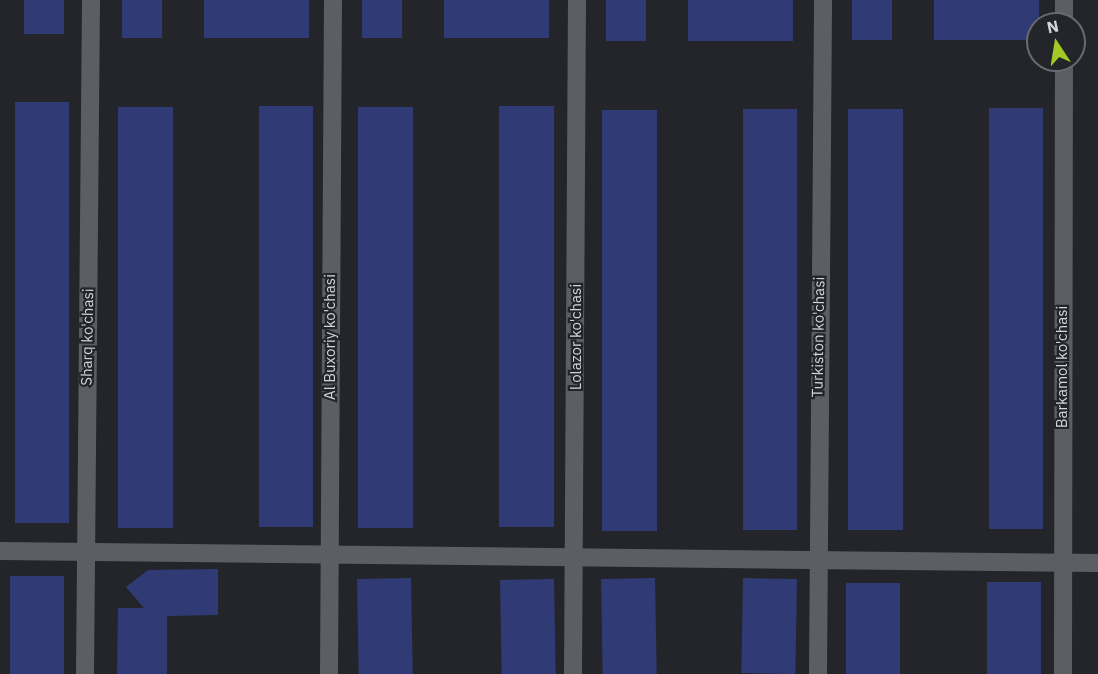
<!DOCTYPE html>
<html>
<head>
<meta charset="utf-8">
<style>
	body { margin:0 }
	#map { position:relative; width:1098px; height:674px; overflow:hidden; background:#23252a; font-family:"IBM Plex Sans",sans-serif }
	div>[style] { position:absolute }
	.building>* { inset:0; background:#303b75; transform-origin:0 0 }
	.minor>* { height:18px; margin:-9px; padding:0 9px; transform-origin:9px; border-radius:9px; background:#5c5e63 }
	span { translate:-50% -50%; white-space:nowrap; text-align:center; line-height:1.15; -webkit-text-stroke:4.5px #23252a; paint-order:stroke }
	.street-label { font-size:15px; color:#d4d5d9 }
	.north { position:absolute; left:1026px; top:12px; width:60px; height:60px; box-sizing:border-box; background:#23252a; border:2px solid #6a6b70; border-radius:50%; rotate:348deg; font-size:16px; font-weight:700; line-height:24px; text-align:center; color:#d4d5d9 }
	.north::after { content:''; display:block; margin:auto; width:21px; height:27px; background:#a3c927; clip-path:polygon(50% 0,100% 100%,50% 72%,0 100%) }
</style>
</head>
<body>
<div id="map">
	<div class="building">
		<div style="left:24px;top:0;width:40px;height:34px"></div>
		<div style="left:122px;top:0;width:40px;height:38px"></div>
		<div style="left:204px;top:0;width:105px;height:38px"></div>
		<div style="left:362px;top:0;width:40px;height:38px"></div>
		<div style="left:444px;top:0;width:105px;height:38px"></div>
		<div style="left:606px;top:0;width:40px;height:41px"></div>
		<div style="left:688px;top:0;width:105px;height:41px"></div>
		<div style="left:852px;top:0;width:40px;height:40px"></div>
		<div style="left:934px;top:0;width:105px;height:40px"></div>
		<div style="left:69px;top:102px;width:421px;height:54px;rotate:90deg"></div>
		<div style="left:259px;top:106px;width:54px;height:421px"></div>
		<div style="left:554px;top:106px;width:421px;height:55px;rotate:90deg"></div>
		<div style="left:118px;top:107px;width:55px;height:421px"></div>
		<div style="left:358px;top:107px;width:55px;height:421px"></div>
		<div style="left:1043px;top:108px;width:421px;height:54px;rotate:90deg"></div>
		<div style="left:797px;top:109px;width:421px;height:54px;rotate:90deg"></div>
		<div style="left:903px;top:109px;width:421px;height:55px;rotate:90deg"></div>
		<div style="left:657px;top:110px;width:421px;height:55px;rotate:90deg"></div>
		<div style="clip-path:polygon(218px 569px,218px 615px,167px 616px,167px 674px,117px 674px,118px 608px,144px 608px,126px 587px,148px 570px)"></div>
		<div style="left:10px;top:576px;width:54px;height:98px"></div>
		<div style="left:411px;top:578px;width:96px;height:54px;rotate:89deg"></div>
		<div style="left:655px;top:578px;width:96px;height:54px;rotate:89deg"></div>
		<div style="left:554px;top:579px;width:95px;height:54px;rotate:89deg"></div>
		<div style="left:797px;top:579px;width:95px;height:54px;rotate:91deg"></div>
		<div style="left:987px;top:582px;width:54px;height:92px"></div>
		<div style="left:846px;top:583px;width:54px;height:91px"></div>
	</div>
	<div class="minor">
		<div style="left:1064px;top:24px;width:24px;rotate:-90deg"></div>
		<div style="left:0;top:551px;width:1098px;rotate:0.63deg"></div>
		<div style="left:85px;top:674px;width:674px;rotate:-89.49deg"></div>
		<div style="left:329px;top:674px;width:674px;rotate:-89.66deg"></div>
		<div style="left:573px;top:674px;width:674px;rotate:-89.66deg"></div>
		<div style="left:818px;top:674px;width:674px;rotate:-89.57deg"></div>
		<div style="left:1063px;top:674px;width:614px;rotate:-89.91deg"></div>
	</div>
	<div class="street-label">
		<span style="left:87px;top:337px;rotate:-89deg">Sharq ko'chasi</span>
		<span style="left:330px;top:337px;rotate:-90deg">Al Buxoriy ko'chasi</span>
		<span style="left:576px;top:337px;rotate:-90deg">Lolazor ko'chasi</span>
		<span style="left:818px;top:337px;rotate:-89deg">Turkiston ko'chasi</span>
		<span style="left:1062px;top:367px;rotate:-90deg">Barkamol ko'chasi</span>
	</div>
	<div class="north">N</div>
</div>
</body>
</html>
